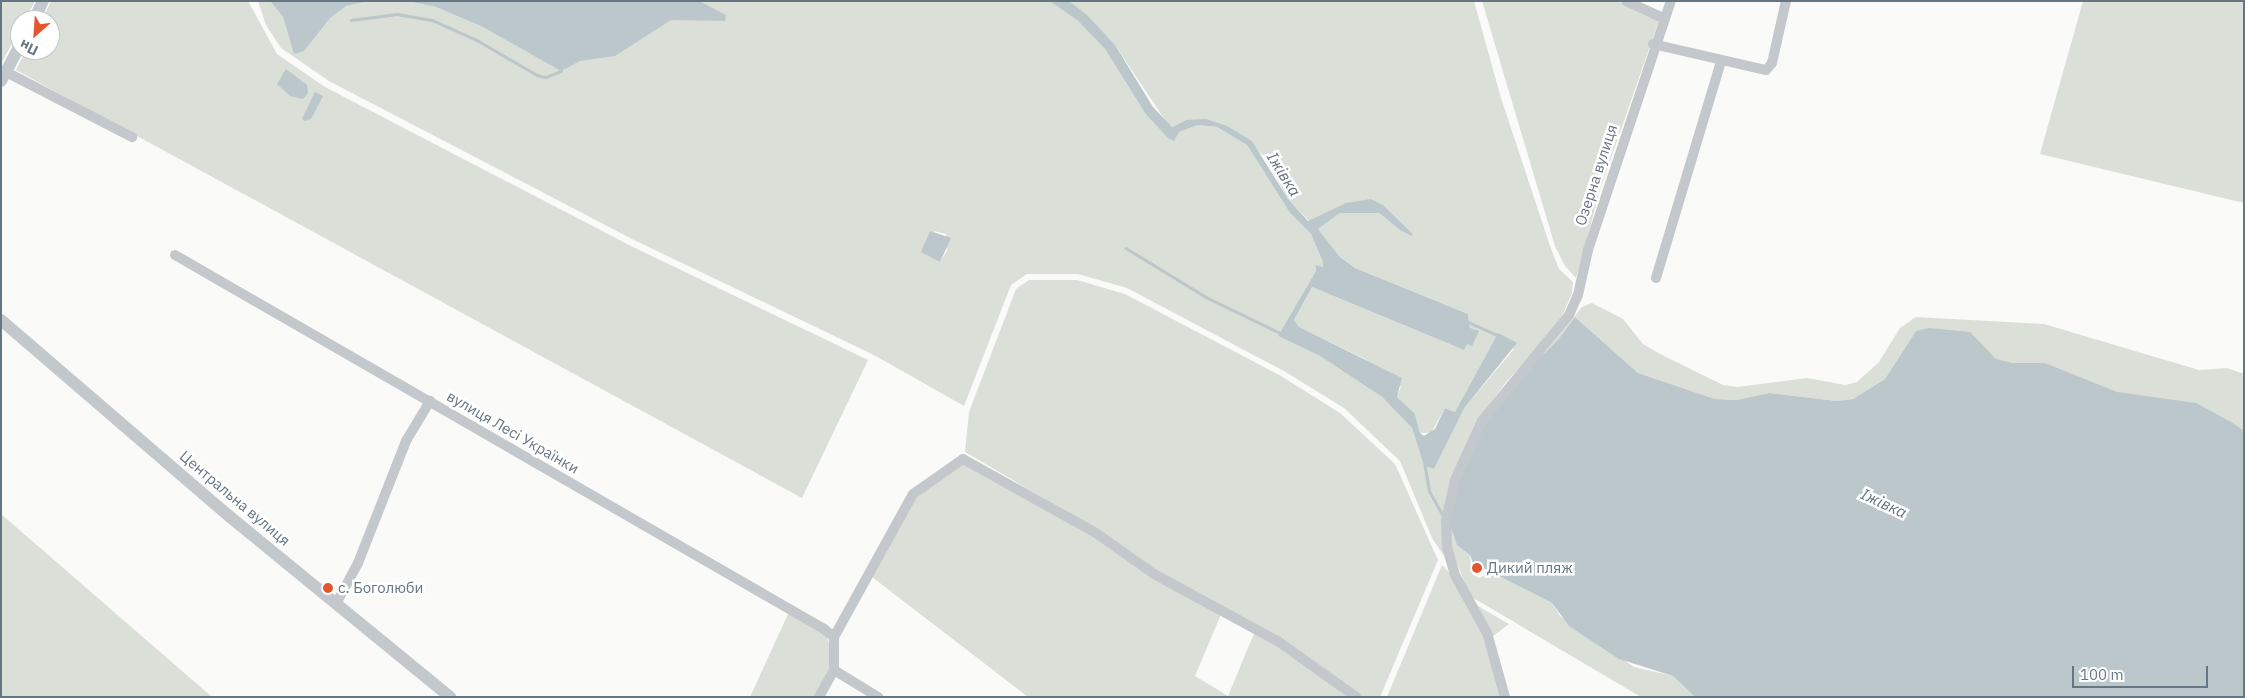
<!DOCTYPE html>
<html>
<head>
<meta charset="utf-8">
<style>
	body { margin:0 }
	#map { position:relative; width:2245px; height:698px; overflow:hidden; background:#fafaf8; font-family:"IBM Plex Sans",sans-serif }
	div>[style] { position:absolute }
	.green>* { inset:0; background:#dadfd7 }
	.water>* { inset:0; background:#bbc7cb }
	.stream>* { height:2.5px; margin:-1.25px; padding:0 1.25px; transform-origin:1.25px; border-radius:1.25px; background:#bbc7cb }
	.minor>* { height:10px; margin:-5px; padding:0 5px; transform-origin:5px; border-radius:5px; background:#c3c8cc }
	.tertiary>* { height:12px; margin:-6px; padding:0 6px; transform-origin:6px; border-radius:6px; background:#c3c8cc }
	.dots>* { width:14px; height:14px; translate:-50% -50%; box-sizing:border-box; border:2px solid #fff; border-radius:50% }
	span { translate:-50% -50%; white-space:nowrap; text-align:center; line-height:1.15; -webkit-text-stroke:5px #fff; paint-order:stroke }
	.street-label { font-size:15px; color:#657683 }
	.poi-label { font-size:15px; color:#657683 }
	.left { translate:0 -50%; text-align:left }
	.water-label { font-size:16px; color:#60757c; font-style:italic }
	.frame { position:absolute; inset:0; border:2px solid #657683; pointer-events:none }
	.north { position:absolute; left:10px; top:10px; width:50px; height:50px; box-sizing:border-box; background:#fff; border:1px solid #c1c8cd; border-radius:50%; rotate:206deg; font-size:14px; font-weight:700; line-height:20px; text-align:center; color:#657683 }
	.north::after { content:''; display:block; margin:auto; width:18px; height:22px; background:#e4572e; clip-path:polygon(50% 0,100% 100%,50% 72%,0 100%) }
	.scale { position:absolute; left:2072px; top:666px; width:136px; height:22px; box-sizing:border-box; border:2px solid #657683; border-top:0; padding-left:6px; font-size:15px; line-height:18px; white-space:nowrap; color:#657683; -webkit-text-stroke:4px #fff; paint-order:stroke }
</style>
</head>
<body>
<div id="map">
	<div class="green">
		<div style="clip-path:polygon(1px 1px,35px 1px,25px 20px,20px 20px,20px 29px,1px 64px)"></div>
		<div style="clip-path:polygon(51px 1px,248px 1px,277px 54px,325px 87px,631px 246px,868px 360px,802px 498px,16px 70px,26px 50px,50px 50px,50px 20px,42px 20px)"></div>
		<div style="clip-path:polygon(evenodd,258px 1px,270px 1px,283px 17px,294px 53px,316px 12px,369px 1px,407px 1px,436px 7px,483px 27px,569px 1px,1052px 2px,1078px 21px,1105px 49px,1145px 113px,1179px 132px,1198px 125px,1217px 127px,1247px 145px,1290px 213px,1311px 234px,1323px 262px,1323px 267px,1315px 266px,1316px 271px,1278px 336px,1320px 356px,1382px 397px,1412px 428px,1424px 466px,1434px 469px,1465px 407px,1514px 349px,1498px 333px,1455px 412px,1445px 408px,1431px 433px,1420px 433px,1415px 414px,1397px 397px,1401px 387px,1365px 359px,1299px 327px,1294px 320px,1312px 287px,1464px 350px,1470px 328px,1468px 314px,1355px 268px,1340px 257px,1318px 229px,1340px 213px,1379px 213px,1400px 230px,1412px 233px,1384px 206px,1332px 210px,1309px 221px,1288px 199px,1264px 156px,1227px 126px,1186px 120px,1172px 127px,1167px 123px,1115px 45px,1069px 1px,1474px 1px,1501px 98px,1551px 249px,1559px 269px,1573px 282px,1572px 293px,1563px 314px,1537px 349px,1506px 382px,1479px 419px,1451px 479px,1448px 562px,1432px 538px,1400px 461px,1344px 408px,1284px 371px,1127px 288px,1078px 274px,1027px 274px,1011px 285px,964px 406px,874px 355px,634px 240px,329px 81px,281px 48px,266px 25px,258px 1px,934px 231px,946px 234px,947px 251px,940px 262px,934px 231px)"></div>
		<div style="clip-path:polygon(1482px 1px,1617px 1px,1659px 20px,1600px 190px,1576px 278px,1565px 266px,1555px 246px)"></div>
		<div style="clip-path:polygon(2083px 1px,2244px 1px,2244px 203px,2040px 154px)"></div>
		<div style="clip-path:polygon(1029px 280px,1077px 280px,1125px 294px,1281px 376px,1340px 413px,1395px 464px,1438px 560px,1380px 697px,1361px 697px,1281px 639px,1156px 571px,1098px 530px,965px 452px,969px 412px,1016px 289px)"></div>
		<div style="clip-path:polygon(1592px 303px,1623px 319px,1643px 344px,1660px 354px,1723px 385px,1738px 387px,1807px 378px,1845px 385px,1857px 382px,1879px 362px,1900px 328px,1916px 317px,2044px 324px,2199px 370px,2227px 368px,2244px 374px,2244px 467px,1916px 331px,1885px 379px,1853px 399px,1837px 401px,1769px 393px,1737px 400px,1715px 399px,1638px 373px,1575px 317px,1458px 481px,1543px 355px,1582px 307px)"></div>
		<div style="clip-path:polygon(959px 463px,971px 464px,1222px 612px,1195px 676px,1228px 696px,1255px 631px,1351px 697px,1028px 697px,872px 577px,915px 497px)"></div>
		<div style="clip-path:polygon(1px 514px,212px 697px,1px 697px)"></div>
		<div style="clip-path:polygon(1449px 522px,1457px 544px,1470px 555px,1472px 574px,1479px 578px,1491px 572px,1552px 603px,1560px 616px,1634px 667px,1673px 676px,1695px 697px,1641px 697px,1470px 596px,1450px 546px)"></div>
		<div style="clip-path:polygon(1442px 565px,1453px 576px,1475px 612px,1502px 697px,1387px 697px)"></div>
		<div style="clip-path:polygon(1478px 606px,1509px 624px,1492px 637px)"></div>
		<div style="clip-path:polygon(789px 612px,826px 635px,832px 650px,829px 671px,816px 697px,750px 697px)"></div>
	</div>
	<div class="water">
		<div style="clip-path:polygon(270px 1px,369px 1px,346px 6px,330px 18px,304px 51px,294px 54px,283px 17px)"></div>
		<div style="clip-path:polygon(407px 1px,699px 1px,726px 15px,725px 21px,671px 20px,615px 56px,580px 61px,561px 71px,483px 27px,436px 7px)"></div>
		<div style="clip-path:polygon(1050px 1px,1069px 1px,1087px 15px,1115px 45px,1153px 107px,1172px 127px,1186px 120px,1206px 119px,1227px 126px,1252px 141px,1288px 199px,1308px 221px,1346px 203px,1371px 199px,1384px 206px,1412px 233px,1412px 236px,1400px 230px,1379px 213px,1340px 213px,1318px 229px,1340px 257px,1355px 268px,1468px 314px,1470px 328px,1479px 331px,1472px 346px,1467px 344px,1464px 350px,1312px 287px,1294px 320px,1299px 327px,1402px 378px,1397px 397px,1415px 414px,1420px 433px,1424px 436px,1435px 429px,1445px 408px,1455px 412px,1498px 333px,1517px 343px,1465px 407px,1434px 469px,1424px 466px,1412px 428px,1382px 397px,1320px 356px,1278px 336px,1316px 271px,1315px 265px,1323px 267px,1323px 262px,1311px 234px,1290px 213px,1247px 145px,1217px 127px,1198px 125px,1179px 132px,1174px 141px,1168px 138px,1145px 113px,1105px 49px,1078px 21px)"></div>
		<div style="clip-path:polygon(286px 69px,307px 85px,308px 93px,303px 99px,290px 96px,277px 84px)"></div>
		<div style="clip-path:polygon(315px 92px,323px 96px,311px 119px,305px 121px,302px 119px)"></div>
		<div style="clip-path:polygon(930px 231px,951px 238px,940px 262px,921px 252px)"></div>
		<div style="clip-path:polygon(1575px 317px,1638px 373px,1715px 399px,1737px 400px,1769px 393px,1837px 401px,1853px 399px,1885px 379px,1916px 331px,1929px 328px,1970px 332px,1996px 359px,2012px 363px,2045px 363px,2117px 392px,2196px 403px,2231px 422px,2244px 431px,2244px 697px,1695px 697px,1673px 676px,1619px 659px,1569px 626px,1552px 603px,1473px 563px,1470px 555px,1457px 545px,1449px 522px,1458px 481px,1485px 423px,1511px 386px,1558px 340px)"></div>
	</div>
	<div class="stream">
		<div style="left:351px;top:20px;width:46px;rotate:-7.4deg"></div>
		<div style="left:397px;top:14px;width:36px;rotate:10deg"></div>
		<div style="left:432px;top:20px;width:49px;rotate:24deg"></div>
		<div style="left:477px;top:40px;width:69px;rotate:30.3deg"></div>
		<div style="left:537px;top:75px;width:9px;rotate:13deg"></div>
		<div style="left:546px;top:77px;width:16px;rotate:-22deg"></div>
		<div style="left:1126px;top:248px;width:94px;rotate:31.5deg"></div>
		<div style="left:1206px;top:297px;width:82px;rotate:25.9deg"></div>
		<div style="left:1468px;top:322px;width:35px;rotate:24deg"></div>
		<div style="left:1425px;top:465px;width:27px;rotate:80deg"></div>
		<div style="left:1430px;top:492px;width:26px;rotate:61deg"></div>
	</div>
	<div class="minor">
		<div style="left:1626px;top:1px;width:41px;rotate:24.7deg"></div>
		<div style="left:1653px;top:44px;width:116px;rotate:13deg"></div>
		<div style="left:1766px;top:70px;width:9px;rotate:-49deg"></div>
		<div style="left:1772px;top:63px;width:64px;rotate:-77.3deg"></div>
		<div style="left:6px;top:72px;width:142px;rotate:27.3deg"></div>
		<div style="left:175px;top:255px;width:749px;rotate:29.95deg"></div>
		<div style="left:824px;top:629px;width:13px;rotate:39deg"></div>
		<div style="left:834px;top:637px;width:33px;rotate:90deg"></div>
		<div style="left:834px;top:670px;width:52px;rotate:31.5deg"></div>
		<div style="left:1656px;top:278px;width:227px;rotate:-73.3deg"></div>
		<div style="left:336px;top:604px;width:47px;rotate:-61.8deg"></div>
		<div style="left:358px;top:563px;width:131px;rotate:-68.5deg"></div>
		<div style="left:406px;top:441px;width:47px;rotate:-59deg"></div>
		<div style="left:834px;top:637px;width:163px;rotate:-61.1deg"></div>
		<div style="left:913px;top:494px;width:61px;rotate:-35deg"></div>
		<div style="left:963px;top:459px;width:152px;rotate:29.1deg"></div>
		<div style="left:1096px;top:533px;width:71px;rotate:35.3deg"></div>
		<div style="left:1154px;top:574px;width:142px;rotate:28.5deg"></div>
		<div style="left:1279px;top:642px;width:95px;rotate:35.5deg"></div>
		<div style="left:819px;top:697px;width:31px;rotate:-61deg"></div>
		<div style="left:1505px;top:697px;width:66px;rotate:-105.7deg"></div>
		<div style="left:1487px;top:633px;width:66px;rotate:-118.9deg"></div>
		<div style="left:1455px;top:575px;width:29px;rotate:-106deg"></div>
		<div style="left:1447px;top:547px;width:26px;rotate:-92deg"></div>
		<div style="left:1446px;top:521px;width:42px;rotate:-77.6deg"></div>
		<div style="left:1455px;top:480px;width:65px;rotate:-65.4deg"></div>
		<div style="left:1482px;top:421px;width:137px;rotate:-50.6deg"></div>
		<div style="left:1569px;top:315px;width:22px;rotate:-66deg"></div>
		<div style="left:1578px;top:295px;width:46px;rotate:-77.5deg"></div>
		<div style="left:1588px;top:250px;width:262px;rotate:-71.6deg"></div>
	</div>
	<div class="tertiary">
		<div style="left:34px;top:20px;width:21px;rotate:-65deg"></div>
		<div style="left:1px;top:81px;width:40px;rotate:-62deg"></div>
		<div style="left:1px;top:320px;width:301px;rotate:40.7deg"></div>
		<div style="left:229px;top:516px;width:286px;rotate:39.3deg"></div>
	</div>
	<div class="dots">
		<div style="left:1477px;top:568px;background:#e4572e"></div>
		<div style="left:328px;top:588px;background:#e4572e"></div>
	</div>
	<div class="street-label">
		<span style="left:1596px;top:175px;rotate:-72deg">Озерна вулиця</span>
		<span style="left:513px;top:432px;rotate:30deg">вулиця Лесі Українки</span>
		<span style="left:235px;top:498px;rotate:40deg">Центральна вулиця</span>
	</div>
	<div class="poi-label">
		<span class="left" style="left:1487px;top:568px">Дикий пляж</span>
		<span class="left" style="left:338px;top:588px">с. Боголюби</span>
	</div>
	<div class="water-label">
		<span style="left:1284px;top:174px;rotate:58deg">Іжівка</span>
		<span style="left:1884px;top:503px;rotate:25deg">Іжівка</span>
	</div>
	<div class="frame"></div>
	<div class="north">Пн</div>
	<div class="scale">100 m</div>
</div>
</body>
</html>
